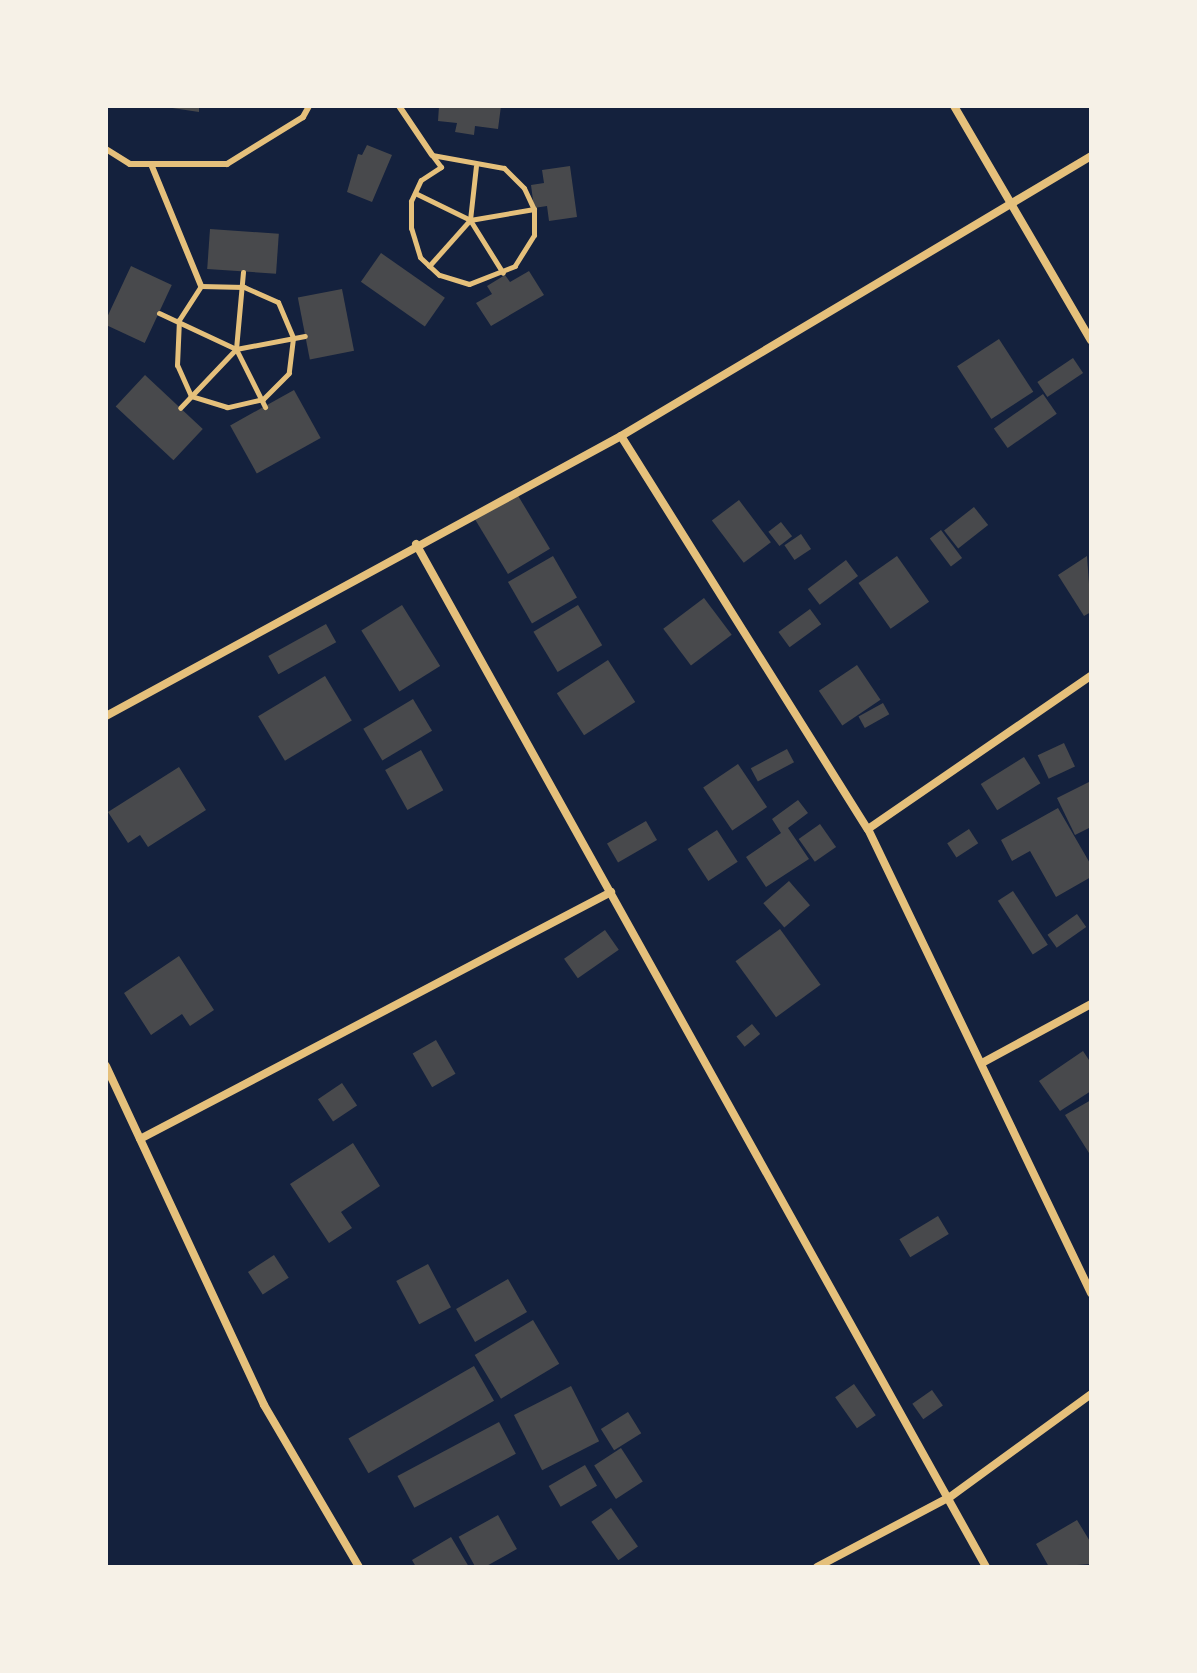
<!DOCTYPE html>
<html>
<head>
<meta charset="utf-8">
<style>
	body { margin:0 }
	#map { position:relative; width:1197px; height:1673px; overflow:hidden; background:#14213d; font-family:Lora,serif }
	div>[style] { position:absolute }
	.building>* { inset:0; background:#48494c; transform-origin:0 0 }
	.path>* { height:5px; margin:-2.5px; padding:0 2.5px; transform-origin:2.5px; border-radius:2.5px; background:#e5c07b }
	.service>* { height:6px; margin:-3px; padding:0 3px; transform-origin:3px; border-radius:3px; background:#e5c07b }
	.minor>* { height:8px; margin:-4px; padding:0 4px; transform-origin:4px; border-radius:4px; background:#e5c07b }
	span { translate:-50% -50%; white-space:nowrap; text-align:center; line-height:1.15; -webkit-text-stroke:6px #f6f1e7; paint-order:stroke }
	.frame { position:absolute; inset:0; border:108px solid #f6f1e7; pointer-events:none }
</style>
</head>
<body>
<div id="map">
	<div class="building">
		<div style="clip-path:polygon(159px 106px,199px 106px,199px 112px)"></div>
		<div style="clip-path:polygon(439px 106px,501px 106px,498px 129px,475px 126px,474px 135px,455px 132px,457px 123px,438px 121px)"></div>
		<div style="clip-path:polygon(367px 145px,392px 155px,372px 202px,347px 192px,358px 154px,362px 155px)"></div>
		<div style="clip-path:polygon(570px 166px,577px 217px,549px 221px,547px 206px,534px 208px,531px 185px,544px 183px,542px 170px)"></div>
		<div style="left:210px;top:229px;width:69px;height:40px;rotate:4deg"></div>
		<div style="left:381px;top:253px;width:78px;height:35px;rotate:35deg"></div>
		<div style="left:131px;top:266px;width:45px;height:64px;rotate:25deg"></div>
		<div style="clip-path:polygon(529px 271px,544px 295px,491px 326px,476px 303px,492px 294px,487px 286px,505px 275px,510px 282px)"></div>
		<div style="left:342px;top:289px;width:63px;height:45px;rotate:79deg"></div>
		<div style="left:999px;top:339px;width:63px;height:50px;rotate:57deg"></div>
		<div style="left:1073px;top:358px;width:18px;height:43px;rotate:56deg"></div>
		<div style="left:145px;top:375px;width:79px;height:43px;rotate:43deg"></div>
		<div style="left:294px;top:390px;width:55px;height:73px;rotate:61deg"></div>
		<div style="left:1043px;top:394px;width:24px;height:60px;rotate:55deg"></div>
		<div style="left:517px;top:494px;width:64px;height:49px;rotate:59deg"></div>
		<div style="left:739px;top:500px;width:53px;height:34px;rotate:53deg"></div>
		<div style="left:974px;top:507px;width:23px;height:38px;rotate:52deg"></div>
		<div style="left:781px;top:522px;width:18px;height:16px;rotate:52deg"></div>
		<div style="left:941px;top:530px;width:35px;height:14px;rotate:53deg"></div>
		<div style="left:801px;top:534px;width:18px;height:20px;rotate:56deg"></div>
		<div style="left:553px;top:556px;width:48px;height:52px;rotate:60deg"></div>
		<div style="left:897px;top:556px;width:56px;height:47px;rotate:55deg"></div>
		<div style="clip-path:polygon(1087px 556px,1091px 612px,1084px 616px,1058px 575px)"></div>
		<div style="left:846px;top:560px;width:20px;height:48px;rotate:53deg"></div>
		<div style="left:704px;top:598px;width:46px;height:51px;rotate:53deg"></div>
		<div style="left:402px;top:605px;width:72px;height:48px;rotate:58deg"></div>
		<div style="left:578px;top:605px;width:47px;height:52px;rotate:59deg"></div>
		<div style="left:810px;top:609px;width:19px;height:39px;rotate:54deg"></div>
		<div style="left:326px;top:624px;width:21px;height:66px;rotate:61deg"></div>
		<div style="left:608px;top:660px;width:50px;height:61px;rotate:57deg"></div>
		<div style="left:857px;top:665px;width:42px;height:46px;rotate:56deg"></div>
		<div style="left:325px;top:676px;width:52px;height:78px;rotate:59deg"></div>
		<div style="left:413px;top:699px;width:37px;height:58px;rotate:59deg"></div>
		<div style="left:883px;top:703px;width:13px;height:28px;rotate:61deg"></div>
		<div style="left:1064px;top:743px;width:26px;height:29px;rotate:65deg"></div>
		<div style="left:787px;top:749px;width:15px;height:41px;rotate:62deg"></div>
		<div style="left:421px;top:750px;width:46px;height:41px;rotate:61deg"></div>
		<div style="left:1024px;top:757px;width:31px;height:51px;rotate:58deg"></div>
		<div style="left:738px;top:764px;width:52px;height:42px;rotate:56deg"></div>
		<div style="clip-path:polygon(179px 767px,206px 810px,148px 847px,140px 835px,128px 843px,108px 812px)"></div>
		<div style="clip-path:polygon(1091px 781px,1091px 827px,1075px 835px,1057px 798px)"></div>
		<div style="clip-path:polygon(798px 800px,808px 813px,788px 828px,809px 859px,766px 887px,746px 857px,781px 833px,772px 819px)"></div>
		<div style="clip-path:polygon(1058px 808px,1091px 865px,1091px 877px,1056px 897px,1030px 851px,1012px 861px,1001px 840px)"></div>
		<div style="left:646px;top:821px;width:22px;height:45px;rotate:60deg"></div>
		<div style="left:820px;top:824px;width:28px;height:26px;rotate:55deg"></div>
		<div style="left:969px;top:829px;width:17px;height:26px;rotate:57deg"></div>
		<div style="left:717px;top:830px;width:38px;height:35px;rotate:57deg"></div>
		<div style="left:789px;top:881px;width:32px;height:34px;rotate:49deg"></div>
		<div style="left:1013px;top:891px;width:64px;height:18px;rotate:57deg"></div>
		<div style="left:1077px;top:914px;width:16px;height:36px;rotate:55deg"></div>
		<div style="left:780px;top:929px;width:69px;height:55px;rotate:54deg"></div>
		<div style="left:605px;top:930px;width:24px;height:50px;rotate:55deg"></div>
		<div style="clip-path:polygon(179px 956px,214px 1010px,190px 1026px,182px 1014px,151px 1035px,124px 993px)"></div>
		<div style="left:752px;top:1024px;width:13px;height:20px;rotate:51deg"></div>
		<div style="left:436px;top:1040px;width:39px;height:27px;rotate:60deg"></div>
		<div style="clip-path:polygon(1083px 1051px,1091px 1063px,1091px 1091px,1060px 1111px,1039px 1081px)"></div>
		<div style="left:342px;top:1083px;width:27px;height:29px;rotate:56deg"></div>
		<div style="clip-path:polygon(1091px 1100px,1091px 1152px,1089px 1153px,1065px 1115px)"></div>
		<div style="clip-path:polygon(353px 1143px,380px 1186px,341px 1212px,352px 1228px,329px 1243px,290px 1184px)"></div>
		<div style="left:938px;top:1216px;width:21px;height:45px;rotate:59deg"></div>
		<div style="left:274px;top:1255px;width:27px;height:31px;rotate:57deg"></div>
		<div style="left:428px;top:1264px;width:49px;height:36px;rotate:62deg"></div>
		<div style="left:508px;top:1279px;width:38px;height:60px;rotate:60deg"></div>
		<div style="left:533px;top:1320px;width:51px;height:68px;rotate:59deg"></div>
		<div style="left:474px;top:1366px;width:40px;height:145px;rotate:60deg"></div>
		<div style="left:854px;top:1384px;width:38px;height:23px;rotate:55deg"></div>
		<div style="left:571px;top:1386px;width:62px;height:64px;rotate:63deg"></div>
		<div style="left:932px;top:1390px;width:19px;height:24px;rotate:55deg"></div>
		<div style="left:628px;top:1412px;width:25px;height:32px;rotate:58deg"></div>
		<div style="left:499px;top:1422px;width:36px;height:115px;rotate:62deg"></div>
		<div style="left:621px;top:1448px;width:40px;height:32px;rotate:57deg"></div>
		<div style="left:585px;top:1465px;width:24px;height:42px;rotate:60deg"></div>
		<div style="left:611px;top:1508px;width:47px;height:24px;rotate:55deg"></div>
		<div style="left:498px;top:1515px;width:39px;height:45px;rotate:61deg"></div>
		<div style="clip-path:polygon(1077px 1520px,1091px 1543px,1091px 1564px,1049px 1567px,1036px 1544px)"></div>
		<div style="clip-path:polygon(451px 1537px,469px 1567px,416px 1567px,412px 1560px)"></div>
	</div>
	<div class="path">
		<div style="left:432px;top:155px;width:73px;rotate:10.2deg"></div>
		<div style="left:504px;top:168px;width:28px;rotate:45deg"></div>
		<div style="left:524px;top:188px;width:23px;rotate:65deg"></div>
		<div style="left:534px;top:209px;width:26px;rotate:90deg"></div>
		<div style="left:534px;top:235px;width:36px;rotate:122deg"></div>
		<div style="left:515px;top:266px;width:49px;rotate:158.6deg"></div>
		<div style="left:469px;top:284px;width:31px;rotate:-163deg"></div>
		<div style="left:439px;top:275px;width:26px;rotate:-137deg"></div>
		<div style="left:420px;top:257px;width:30px;rotate:-107deg"></div>
		<div style="left:411px;top:228px;width:27px;rotate:-90deg"></div>
		<div style="left:411px;top:201px;width:23px;rotate:-65deg"></div>
		<div style="left:421px;top:180px;width:24px;rotate:-33deg"></div>
		<div style="left:441px;top:167px;width:15px;rotate:-127deg"></div>
		<div style="left:415px;top:193px;width:61px;rotate:26.1deg"></div>
		<div style="left:470px;top:220px;width:62px;rotate:58.1deg"></div>
		<div style="left:470px;top:220px;width:65px;rotate:-9.8deg"></div>
		<div style="left:429px;top:266px;width:62px;rotate:-48.3deg"></div>
		<div style="left:470px;top:220px;width:54px;rotate:-83.7deg"></div>
		<div style="left:243px;top:272px;width:77px;rotate:95.2deg"></div>
		<div style="left:236px;top:349px;width:65px;rotate:63.4deg"></div>
		<div style="left:201px;top:286px;width:43px;rotate:1.3deg"></div>
		<div style="left:244px;top:287px;width:37px;rotate:24deg"></div>
		<div style="left:278px;top:302px;width:39px;rotate:67deg"></div>
		<div style="left:293px;top:338px;width:35px;rotate:97deg"></div>
		<div style="left:289px;top:373px;width:37px;rotate:135deg"></div>
		<div style="left:263px;top:399px;width:37px;rotate:167deg"></div>
		<div style="left:227px;top:407px;width:38px;rotate:-163deg"></div>
		<div style="left:191px;top:396px;width:34px;rotate:-114deg"></div>
		<div style="left:177px;top:365px;width:45px;rotate:-87.5deg"></div>
		<div style="left:179px;top:320px;width:40px;rotate:-57.1deg"></div>
		<div style="left:159px;top:313px;width:85px;rotate:25.1deg"></div>
		<div style="left:236px;top:349px;width:81px;rotate:133.5deg"></div>
		<div style="left:236px;top:349px;width:70px;rotate:-10.7deg"></div>
	</div>
	<div class="service">
		<div style="left:399px;top:106px;width:59px;rotate:56deg"></div>
		<div style="left:106px;top:149px;width:28px;rotate:32deg"></div>
		<div style="left:130px;top:164px;width:97px"></div>
		<div style="left:227px;top:164px;width:89px;rotate:-31.7deg"></div>
		<div style="left:303px;top:117px;width:13px;rotate:-61deg"></div>
		<div style="left:151px;top:164px;width:132px;rotate:67.7deg"></div>
	</div>
	<div class="minor">
		<div style="left:954px;top:106px;width:271px;rotate:59.7deg"></div>
		<div style="left:621px;top:436px;width:547px;rotate:-30.78deg"></div>
		<div style="left:416px;top:544px;width:1171px;rotate:60.87deg"></div>
		<div style="left:106px;top:716px;width:586px;rotate:-28.53deg"></div>
		<div style="left:621px;top:436px;width:464px;rotate:57.9deg"></div>
		<div style="left:868px;top:829px;width:515px;rotate:64.33deg"></div>
		<div style="left:868px;top:829px;width:270px;rotate:-34.5deg"></div>
		<div style="left:982px;top:1063px;width:124px;rotate:-28.4deg"></div>
		<div style="left:106px;top:1066px;width:374px;rotate:65deg"></div>
		<div style="left:264px;top:1405px;width:188px;rotate:59.6deg"></div>
		<div style="left:140px;top:1139px;width:532px;rotate:-27.67deg"></div>
		<div style="left:817px;top:1567px;width:150px;rotate:-27.8deg"></div>
		<div style="left:950px;top:1497px;width:175px;rotate:-36.1deg"></div>
	</div>
	<div class="frame"></div>
</div>
</body>
</html>
